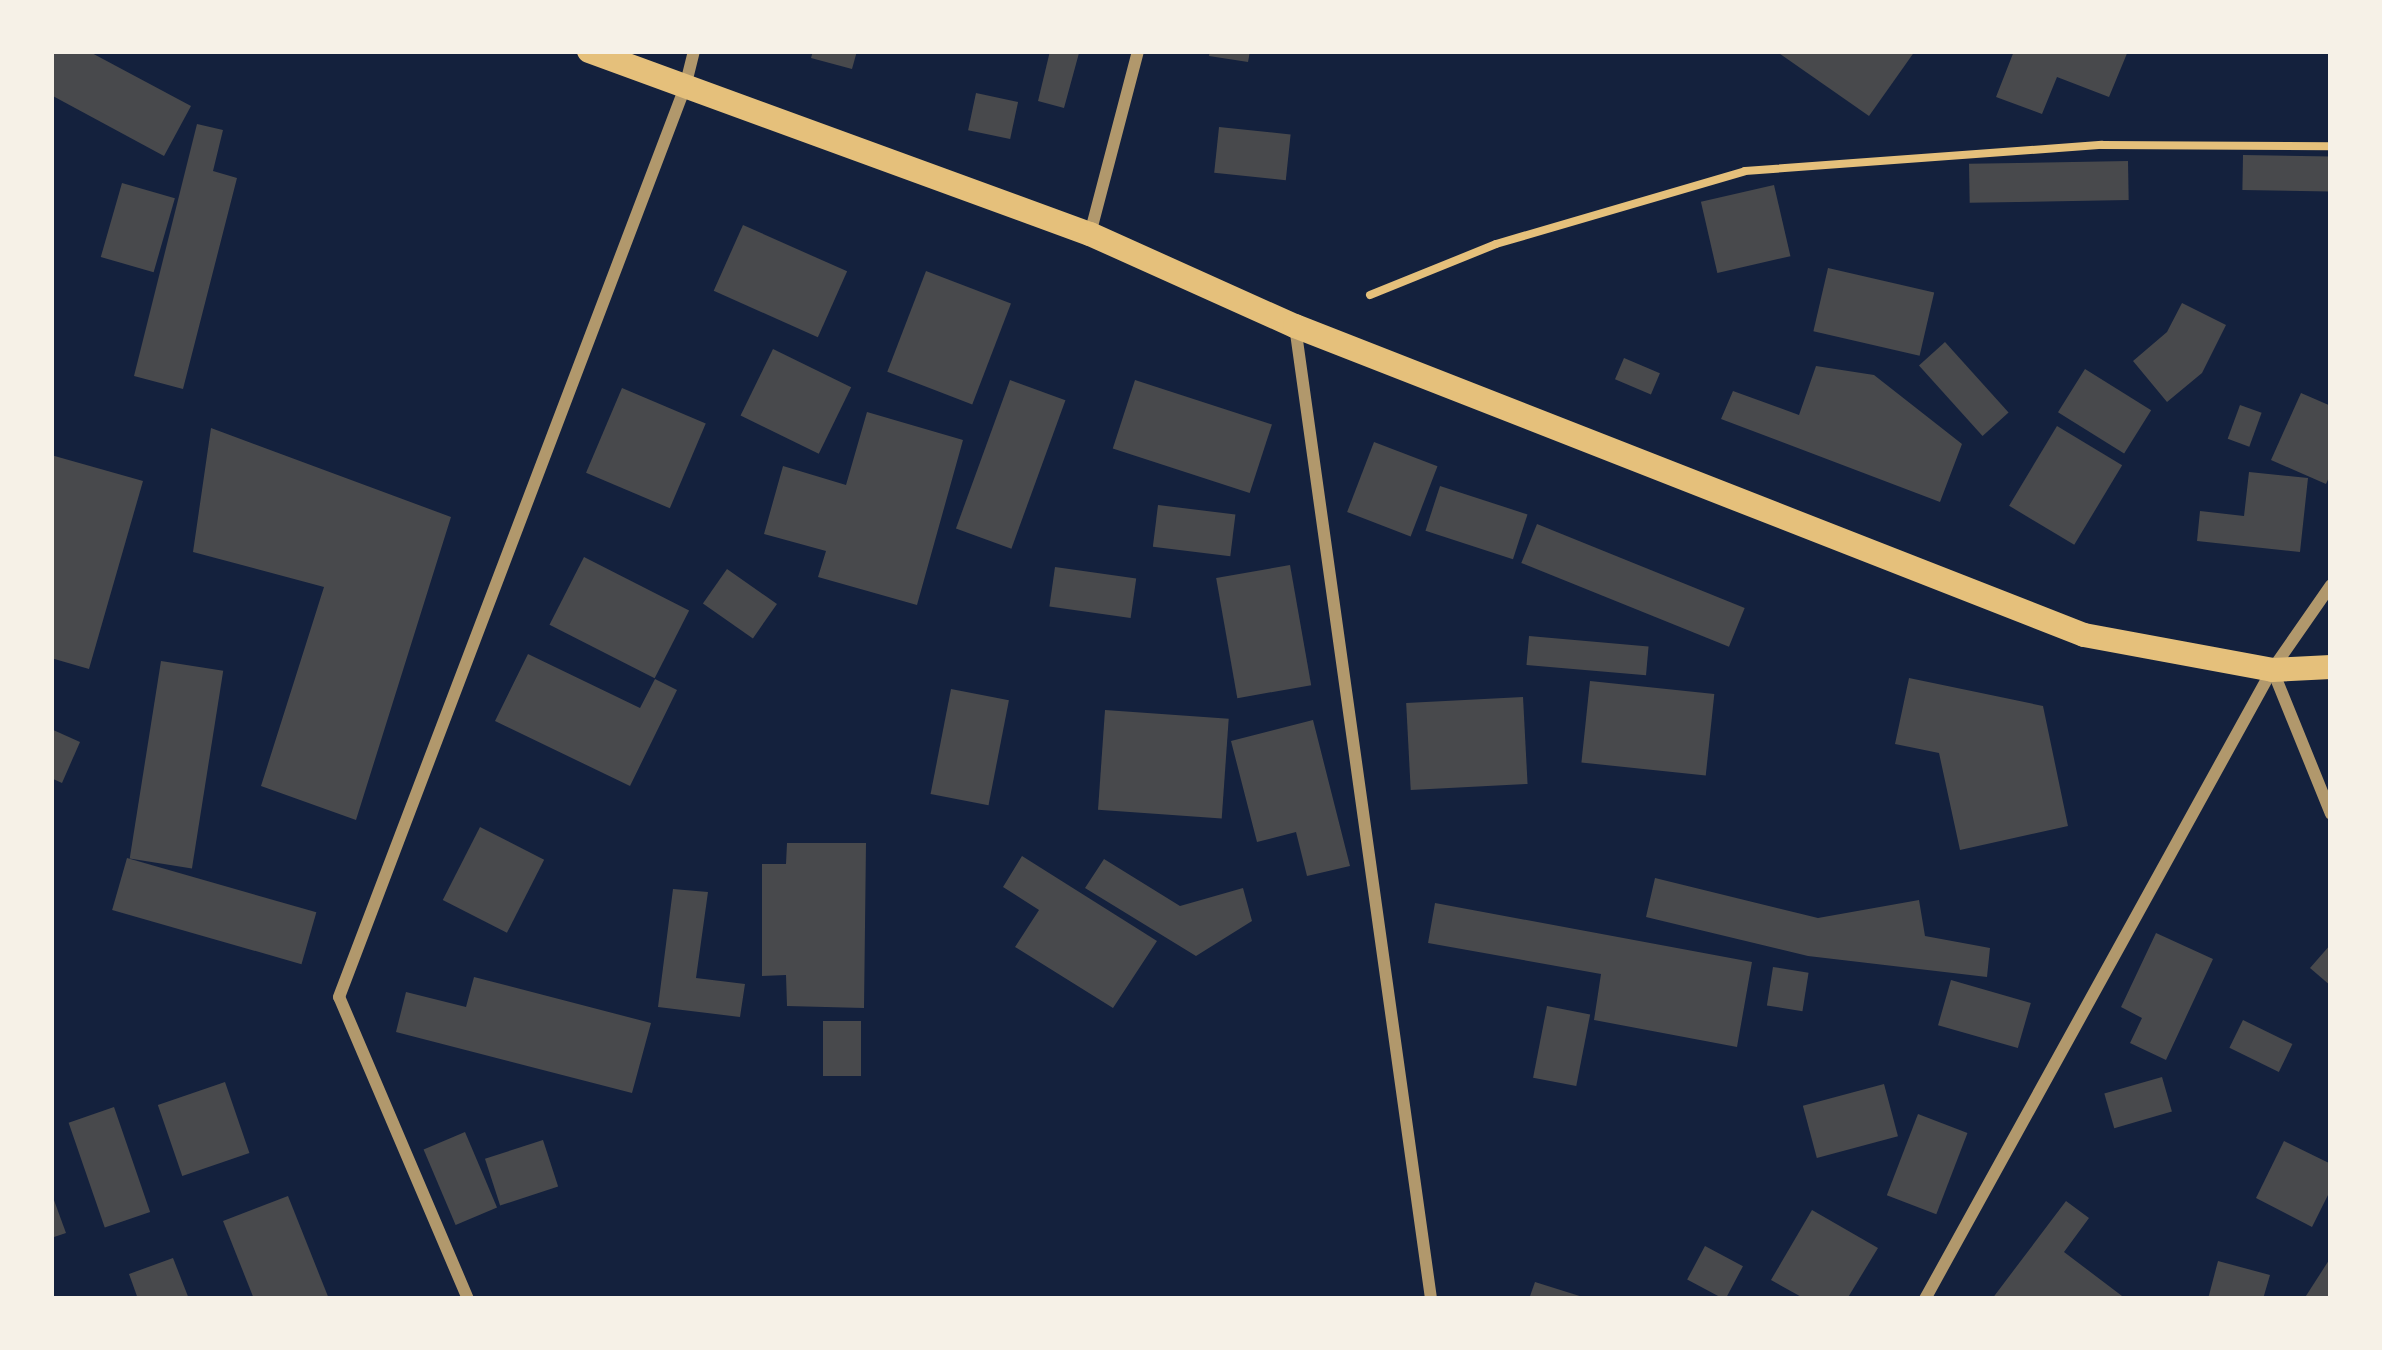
<!DOCTYPE html>
<html>
<head>
<meta charset="utf-8">
<style>
	body { margin:0 }
	#map { position:relative; width:2382px; height:1350px; overflow:hidden; background:#14213d; font-family:"Fira Sans",sans-serif }
	div>[style] { position:absolute }
	.building>* { inset:0; background:#48494c; transform-origin:0 0 }
	.path>* { height:8px; margin:-4px; padding:0 4px; transform-origin:4px; border-radius:4px; background:#e5c07b }
	.minor>* { height:12px; margin:-6px; padding:0 6px; transform-origin:6px; border-radius:6px; background:#b1986c }
	.secondary>* { height:24px; margin:-12px; padding:0 12px; transform-origin:12px; border-radius:12px; background:#e5c07b }
	span { translate:-50% -50%; white-space:nowrap; text-align:center; line-height:1.15; -webkit-text-stroke:9px #f6f1e7; paint-order:stroke }
	.frame { position:absolute; inset:0; border:54px solid #f6f1e7; pointer-events:none }
</style>
</head>
<body>
<div id="map">
	<div class="building">
		<div style="clip-path:polygon(51px 51px,88px 51px,191px 106px,164px 156px,51px 95px)"></div>
		<div style="clip-path:polygon(813px 51px,857px 51px,852px 69px,811px 58px)"></div>
		<div style="clip-path:polygon(1050px 51px,1079px 53px,1064px 108px,1038px 101px)"></div>
		<div style="clip-path:polygon(1210px 51px,1250px 51px,1248px 62px,1209px 56px)"></div>
		<div style="clip-path:polygon(1776px 51px,1915px 51px,1869px 116px)"></div>
		<div style="clip-path:polygon(2014px 51px,2128px 51px,2109px 97px,2057px 77px,2042px 114px,1996px 97px)"></div>
		<div style="left:976px;top:93px;width:43px;height:38px;rotate:12deg"></div>
		<div style="clip-path:polygon(197px 124px,223px 130px,213px 171px,237px 178px,183px 389px,134px 376px)"></div>
		<div style="left:1219px;top:127px;width:72px;height:46px;rotate:6deg"></div>
		<div style="left:2243px;top:155px;width:88px;height:35px;rotate:1deg"></div>
		<div style="left:2128px;top:161px;width:39px;height:159px;rotate:89deg"></div>
		<div style="left:122px;top:183px;width:55px;height:77px;rotate:16deg"></div>
		<div style="left:1774px;top:185px;width:73px;height:75px;rotate:77deg"></div>
		<div style="left:743px;top:225px;width:114px;height:72px;rotate:24deg"></div>
		<div style="left:1828px;top:268px;width:109px;height:65px;rotate:13deg"></div>
		<div style="left:926px;top:271px;width:91px;height:108px;rotate:21deg"></div>
		<div style="clip-path:polygon(2182px 303px,2226px 325px,2202px 373px,2167px 402px,2133px 361px,2167px 332px)"></div>
		<div style="left:1945px;top:342px;width:95px;height:35px;rotate:48deg"></div>
		<div style="left:773px;top:349px;width:87px;height:74px;rotate:26deg"></div>
		<div style="left:1624px;top:358px;width:39px;height:23px;rotate:23deg"></div>
		<div style="clip-path:polygon(1816px 366px,1874px 375px,1962px 444px,1940px 502px,1721px 419px,1733px 391px,1799px 415px)"></div>
		<div style="left:2085px;top:369px;width:78px;height:51px;rotate:32deg"></div>
		<div style="left:1010px;top:380px;width:59px;height:158px;rotate:20deg"></div>
		<div style="left:1135px;top:380px;width:144px;height:72px;rotate:18deg"></div>
		<div style="left:622px;top:388px;width:91px;height:92px;rotate:23deg"></div>
		<div style="clip-path:polygon(2301px 393px,2331px 406px,2331px 473px,2326px 484px,2271px 460px)"></div>
		<div style="left:2240px;top:405px;width:23px;height:36px;rotate:20deg"></div>
		<div style="clip-path:polygon(867px 412px,963px 440px,917px 605px,818px 577px,826px 551px,764px 534px,783px 466px,846px 485px)"></div>
		<div style="left:2057px;top:426px;width:76px;height:93px;rotate:31deg"></div>
		<div style="clip-path:polygon(211px 428px,451px 517px,356px 820px,261px 786px,324px 587px,193px 552px)"></div>
		<div style="left:1374px;top:442px;width:68px;height:75px;rotate:21deg"></div>
		<div style="clip-path:polygon(51px 455px,143px 481px,89px 669px,51px 658px)"></div>
		<div style="clip-path:polygon(2249px 472px,2308px 478px,2300px 552px,2197px 541px,2200px 511px,2244px 516px)"></div>
		<div style="left:1440px;top:486px;width:92px;height:47px;rotate:18deg"></div>
		<div style="left:1158px;top:505px;width:78px;height:42px;rotate:7deg"></div>
		<div style="left:1537px;top:524px;width:224px;height:42px;rotate:22deg"></div>
		<div style="left:584px;top:557px;width:118px;height:76px;rotate:27deg"></div>
		<div style="left:1290px;top:565px;width:122px;height:75px;rotate:80deg"></div>
		<div style="left:1055px;top:567px;width:82px;height:40px;rotate:8deg"></div>
		<div style="left:727px;top:569px;width:61px;height:42px;rotate:35deg"></div>
		<div style="left:1529px;top:636px;width:120px;height:29px;rotate:5deg"></div>
		<div style="clip-path:polygon(528px 654px,640px 708px,655px 679px,677px 690px,630px 786px,495px 721px)"></div>
		<div style="left:161px;top:661px;width:63px;height:200px;rotate:9deg"></div>
		<div style="clip-path:polygon(1909px 678px,2043px 706px,2068px 826px,1960px 850px,1939px 753px,1895px 744px)"></div>
		<div style="left:1590px;top:681px;width:125px;height:82px;rotate:6deg"></div>
		<div style="left:951px;top:689px;width:59px;height:107px;rotate:11deg"></div>
		<div style="left:1523px;top:697px;width:87px;height:117px;rotate:87deg"></div>
		<div style="left:1105px;top:710px;width:124px;height:100px;rotate:4deg"></div>
		<div style="clip-path:polygon(1313px 720px,1350px 866px,1307px 876px,1296px 832px,1257px 842px,1231px 741px)"></div>
		<div style="clip-path:polygon(51px 729px,80px 742px,62px 783px,51px 778px)"></div>
		<div style="left:480px;top:827px;width:72px;height:82px;rotate:27deg"></div>
		<div style="clip-path:polygon(787px 843px,866px 843px,864px 1008px,787px 1006px,786px 975px,762px 976px,762px 864px,786px 864px)"></div>
		<div style="clip-path:polygon(1022px 856px,1157px 941px,1113px 1008px,1015px 947px,1039px 910px,1003px 887px)"></div>
		<div style="left:127px;top:858px;width:197px;height:54px;rotate:16deg"></div>
		<div style="clip-path:polygon(1104px 859px,1180px 906px,1243px 888px,1252px 921px,1196px 956px,1085px 888px)"></div>
		<div style="clip-path:polygon(1655px 878px,1818px 918px,1919px 900px,1925px 936px,1990px 948px,1987px 977px,1808px 956px,1646px 917px)"></div>
		<div style="clip-path:polygon(673px 889px,708px 892px,696px 978px,745px 984px,740px 1017px,658px 1007px)"></div>
		<div style="clip-path:polygon(1435px 903px,1752px 962px,1737px 1047px,1594px 1020px,1601px 974px,1428px 943px)"></div>
		<div style="clip-path:polygon(2156px 933px,2213px 959px,2166px 1060px,2130px 1043px,2142px 1018px,2121px 1007px)"></div>
		<div style="clip-path:polygon(2331px 944px,2331px 986px,2310px 968px)"></div>
		<div style="left:1773px;top:967px;width:36px;height:39px;rotate:9deg"></div>
		<div style="clip-path:polygon(474px 977px,651px 1023px,632px 1093px,396px 1032px,406px 992px,466px 1007px)"></div>
		<div style="left:1951px;top:980px;width:83px;height:47px;rotate:16deg"></div>
		<div style="left:1547px;top:1006px;width:44px;height:73px;rotate:11deg"></div>
		<div style="left:2243px;top:1020px;width:55px;height:31px;rotate:26deg"></div>
		<div style="left:823px;top:1021px;width:38px;height:55px"></div>
		<div style="left:2162px;top:1077px;width:36px;height:60px;rotate:74deg"></div>
		<div style="left:225px;top:1082px;width:75px;height:71px;rotate:71deg"></div>
		<div style="left:1884px;top:1084px;width:54px;height:84px;rotate:75deg"></div>
		<div style="left:114px;top:1107px;width:111px;height:48px;rotate:71deg"></div>
		<div style="left:1918px;top:1114px;width:53px;height:87px;rotate:21deg"></div>
		<div style="left:465px;top:1132px;width:82px;height:45px;rotate:67deg"></div>
		<div style="left:543px;top:1140px;width:49px;height:61px;rotate:72deg"></div>
		<div style="clip-path:polygon(2284px 1141px,2331px 1164px,2331px 1189px,2312px 1227px,2256px 1198px)"></div>
		<div style="clip-path:polygon(51px 1192px,66px 1233px,51px 1238px)"></div>
		<div style="clip-path:polygon(288px 1196px,329px 1299px,254px 1299px,223px 1221px)"></div>
		<div style="clip-path:polygon(2066px 1201px,2089px 1218px,2064px 1252px,2126px 1299px,1992px 1299px)"></div>
		<div style="clip-path:polygon(1812px 1210px,1878px 1248px,1847px 1299px,1805px 1299px,1771px 1280px)"></div>
		<div style="left:1705px;top:1246px;width:43px;height:38px;rotate:28deg"></div>
		<div style="clip-path:polygon(2331px 1257px,2331px 1299px,2304px 1299px)"></div>
		<div style="clip-path:polygon(173px 1258px,189px 1299px,138px 1299px,129px 1274px)"></div>
		<div style="clip-path:polygon(2218px 1261px,2270px 1275px,2263px 1299px,2208px 1299px)"></div>
		<div style="clip-path:polygon(1535px 1282px,1586px 1298px,1586px 1299px,1529px 1299px)"></div>
	</div>
	<div class="path">
		<div style="left:1370px;top:295px;width:136px;rotate:-22deg"></div>
		<div style="left:1496px;top:244px;width:259px;rotate:-16.3deg"></div>
		<div style="left:1745px;top:171px;width:358px;rotate:-4.2deg"></div>
		<div style="left:2102px;top:145px;width:229px;rotate:0.3deg"></div>
	</div>
	<div class="minor">
		<div style="left:1090px;top:234px;width:189px;rotate:-75.3deg"></div>
		<div style="left:1295px;top:326px;width:982px;rotate:82.04deg"></div>
		<div style="left:2273px;top:671px;width:154px;rotate:67.9deg"></div>
		<div style="left:468px;top:1299px;width:328px;rotate:-113.1deg"></div>
		<div style="left:339px;top:997px;width:974px;rotate:-69.18deg"></div>
		<div style="left:685px;top:87px;width:37px;rotate:-76deg"></div>
		<div style="left:1925px;top:1299px;width:718px;rotate:-61.12deg"></div>
		<div style="left:2272px;top:670px;width:103px;rotate:-55.2deg"></div>
	</div>
	<div class="secondary">
		<div style="left:589px;top:51px;width:533px;rotate:20.07deg"></div>
		<div style="left:1090px;top:234px;width:225px;rotate:24.2deg"></div>
		<div style="left:1295px;top:326px;width:847px;rotate:21.39deg"></div>
		<div style="left:2084px;top:635px;width:191px;rotate:10.5deg"></div>
		<div style="left:2272px;top:670px;width:59px;rotate:-2.9deg"></div>
	</div>
	<div class="frame"></div>
</div>
</body>
</html>
